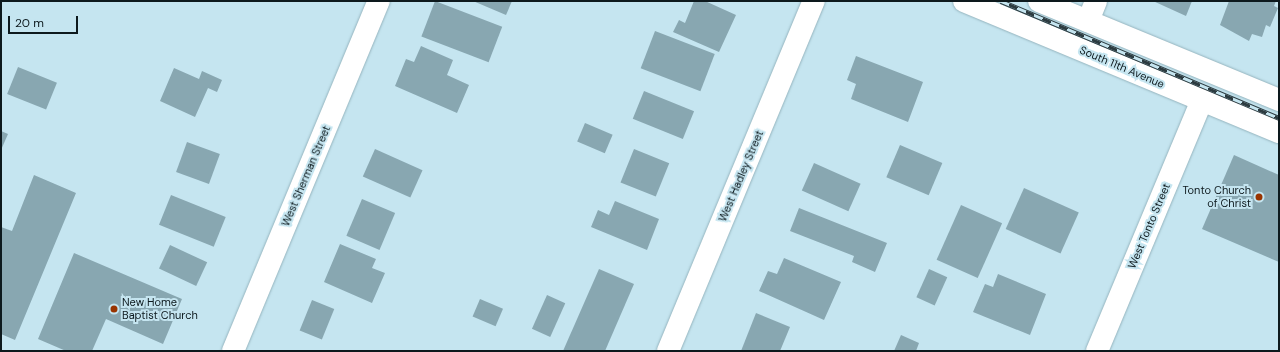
<!DOCTYPE html>
<html>
<head>
<meta charset="utf-8">
<style>
	body { margin:0 }
	#map { position:relative; width:1280px; height:352px; overflow:hidden; background:#c5e5f0; font-family:"DM Sans",sans-serif }
	div>[style] { position:absolute }
	.building>* { inset:0; background:#88a7b1; transform-origin:0 0 }
	.roads { filter:drop-shadow(0 0 1px #95b4be) drop-shadow(0 0 1px #95b4be) }
	.minor>* { height:22px; margin:-11px; padding:0 11px; transform-origin:11px; border-radius:11px; background:#fff }
	.rail>* { height:4.5px; margin-top:-2.25px; transform-origin:0; background:repeating-linear-gradient(90deg,#c5e5f0 0 9px,#2c3b40 0 18px); box-sizing:border-box; border-block:1px solid #2c3b40 }
	.dots>* { width:11px; height:11px; translate:-50% -50%; box-sizing:border-box; border:2px solid #c5e5f0; border-radius:50% }
	span { translate:-50% -50%; white-space:nowrap; text-align:center; line-height:1.15; -webkit-text-stroke:4px #c5e5f0; paint-order:stroke }
	.street-label { font-size:11px; color:#0d191d }
	.poi-label { font-size:11px; color:#0d191d }
	.right { translate:-100% -50%; text-align:right }
	.left { translate:0 -50%; text-align:left }
	.frame { position:absolute; inset:0; border:2px solid #0d191d; pointer-events:none }
	.scale { position:absolute; left:8px; top:16px; width:70px; height:18px; box-sizing:border-box; border:2px solid #0d191d; border-top:0; padding-left:5px; font-size:12px; line-height:14px; white-space:nowrap; color:#0d191d; -webkit-text-stroke:3px #c5e5f0; paint-order:stroke }
</style>
</head>
<body>
<div id="map">
	<div class="building">
		<div style="left:435px;top:1px;width:72px;height:38px;rotate:21deg"></div>
		<div style="clip-path:polygon(473px 1px,512px 1px,506px 15px)"></div>
		<div style="clip-path:polygon(694px 1px,705px 1px,736px 15px,719px 52px,673px 32px,679px 20px,685px 23px)"></div>
		<div style="clip-path:polygon(1153px 1px,1192px 1px,1186px 16px)"></div>
		<div style="clip-path:polygon(1229px 1px,1276px 1px,1274px 6px,1278px 8px,1270px 27px,1266px 25px,1262px 37px,1252px 34px,1249px 41px,1220px 25px)"></div>
		<div style="left:655px;top:31px;width:64px;height:40px;rotate:21deg"></div>
		<div style="clip-path:polygon(421px 46px,453px 60px,447px 75px,469px 85px,457px 113px,395px 86px,406px 59px,414px 62px)"></div>
		<div style="clip-path:polygon(856px 56px,923px 82px,908px 122px,851px 99px,856px 84px,847px 80px)"></div>
		<div style="left:18px;top:67px;width:42px;height:29px;rotate:22deg"></div>
		<div style="clip-path:polygon(174px 68px,199px 79px,202px 71px,222px 80px,217px 92px,208px 88px,195px 117px,160px 101px)"></div>
		<div style="left:644px;top:91px;width:54px;height:30px;rotate:22deg"></div>
		<div style="left:585px;top:123px;width:30px;height:20px;rotate:23deg"></div>
		<div style="clip-path:polygon(1px 131px,8px 134px,1px 150px)"></div>
		<div style="left:187px;top:142px;width:35px;height:32px;rotate:20deg"></div>
		<div style="left:900px;top:145px;width:46px;height:35px;rotate:23deg"></div>
		<div style="left:375px;top:149px;width:52px;height:30px;rotate:24deg"></div>
		<div style="left:634px;top:149px;width:38px;height:36px;rotate:22deg"></div>
		<div style="clip-path:polygon(1234px 155px,1279px 175px,1279px 262px,1202px 229px)"></div>
		<div style="left:814px;top:163px;width:51px;height:30px;rotate:24deg"></div>
		<div style="clip-path:polygon(34px 175px,76px 193px,15px 340px,1px 334px,1px 227px,12px 231px)"></div>
		<div style="left:1024px;top:188px;width:60px;height:45px;rotate:24deg"></div>
		<div style="left:171px;top:195px;width:59px;height:32px;rotate:22deg"></div>
		<div style="left:362px;top:199px;width:36px;height:40px;rotate:23deg"></div>
		<div style="clip-path:polygon(615px 201px,659px 219px,647px 250px,591px 227px,598px 210px,609px 215px)"></div>
		<div style="left:961px;top:205px;width:45px;height:60px;rotate:24deg"></div>
		<div style="clip-path:polygon(799px 208px,887px 243px,875px 272px,852px 262px,854px 256px,790px 231px)"></div>
		<div style="clip-path:polygon(340px 244px,376px 259px,372px 268px,385px 273px,372px 303px,324px 282px)"></div>
		<div style="left:170px;top:245px;width:41px;height:26px;rotate:25deg"></div>
		<div style="clip-path:polygon(74px 253px,182px 299px,163px 344px,106px 319px,92px 351px,66px 351px,38px 339px)"></div>
		<div style="clip-path:polygon(784px 258px,841px 282px,824px 320px,759px 291px,768px 271px,777px 274px)"></div>
		<div style="clip-path:polygon(599px 269px,634px 284px,605px 351px,563px 351px)"></div>
		<div style="left:929px;top:269px;width:20px;height:31px;rotate:24deg"></div>
		<div style="clip-path:polygon(998px 274px,1046px 294px,1030px 335px,973px 312px,985px 284px,993px 287px)"></div>
		<div style="left:547px;top:295px;width:20px;height:37px;rotate:24deg"></div>
		<div style="left:480px;top:299px;width:25px;height:19px;rotate:23deg"></div>
		<div style="left:312px;top:300px;width:24px;height:33px;rotate:22deg"></div>
		<div style="clip-path:polygon(756px 313px,790px 327px,780px 351px,741px 351px)"></div>
		<div style="clip-path:polygon(901px 335px,919px 343px,916px 351px,894px 351px)"></div>
	</div>
	<div class="roads">
		<div class="minor">
			<div style="left:964px;top:1px;width:341px;rotate:22.6deg"></div>
			<div style="left:1039px;top:1px;width:260px;rotate:22.4deg"></div>
			<div style="left:1088px;top:21px;width:22px;rotate:-68deg"></div>
			<div style="left:233px;top:351px;width:379px;rotate:-67.4deg"></div>
			<div style="left:668px;top:351px;width:379px;rotate:-67.4deg"></div>
			<div style="left:1097px;top:351px;width:272px;rotate:-67.3deg"></div>
		</div>
	</div>
	<div class="rail">
		<div style="left:1001px;top:1px;width:302px;rotate:22.8deg"></div>
	</div>
	<div class="dots">
		<div style="left:1259px;top:197px;background:#993401"></div>
		<div style="left:114px;top:309px;background:#993401"></div>
	</div>
	<div class="street-label">
		<span style="left:1122px;top:67px;rotate:23deg">South 11th Avenue</span>
		<span style="left:306px;top:176px;rotate:-67deg">West Sherman Street</span>
		<span style="left:741px;top:176px;rotate:-67deg">West Hadley Street</span>
		<span style="left:1149px;top:226px;rotate:-67deg">West Tonto Street</span>
	</div>
	<div class="poi-label">
		<span class="right" style="left:1251px;top:197px">Tonto Church<br>of Christ</span>
		<span class="left" style="left:122px;top:309px">New Home<br>Baptist Church</span>
	</div>
	<div class="frame"></div>
	<div class="scale">20 m</div>
</div>
</body>
</html>
